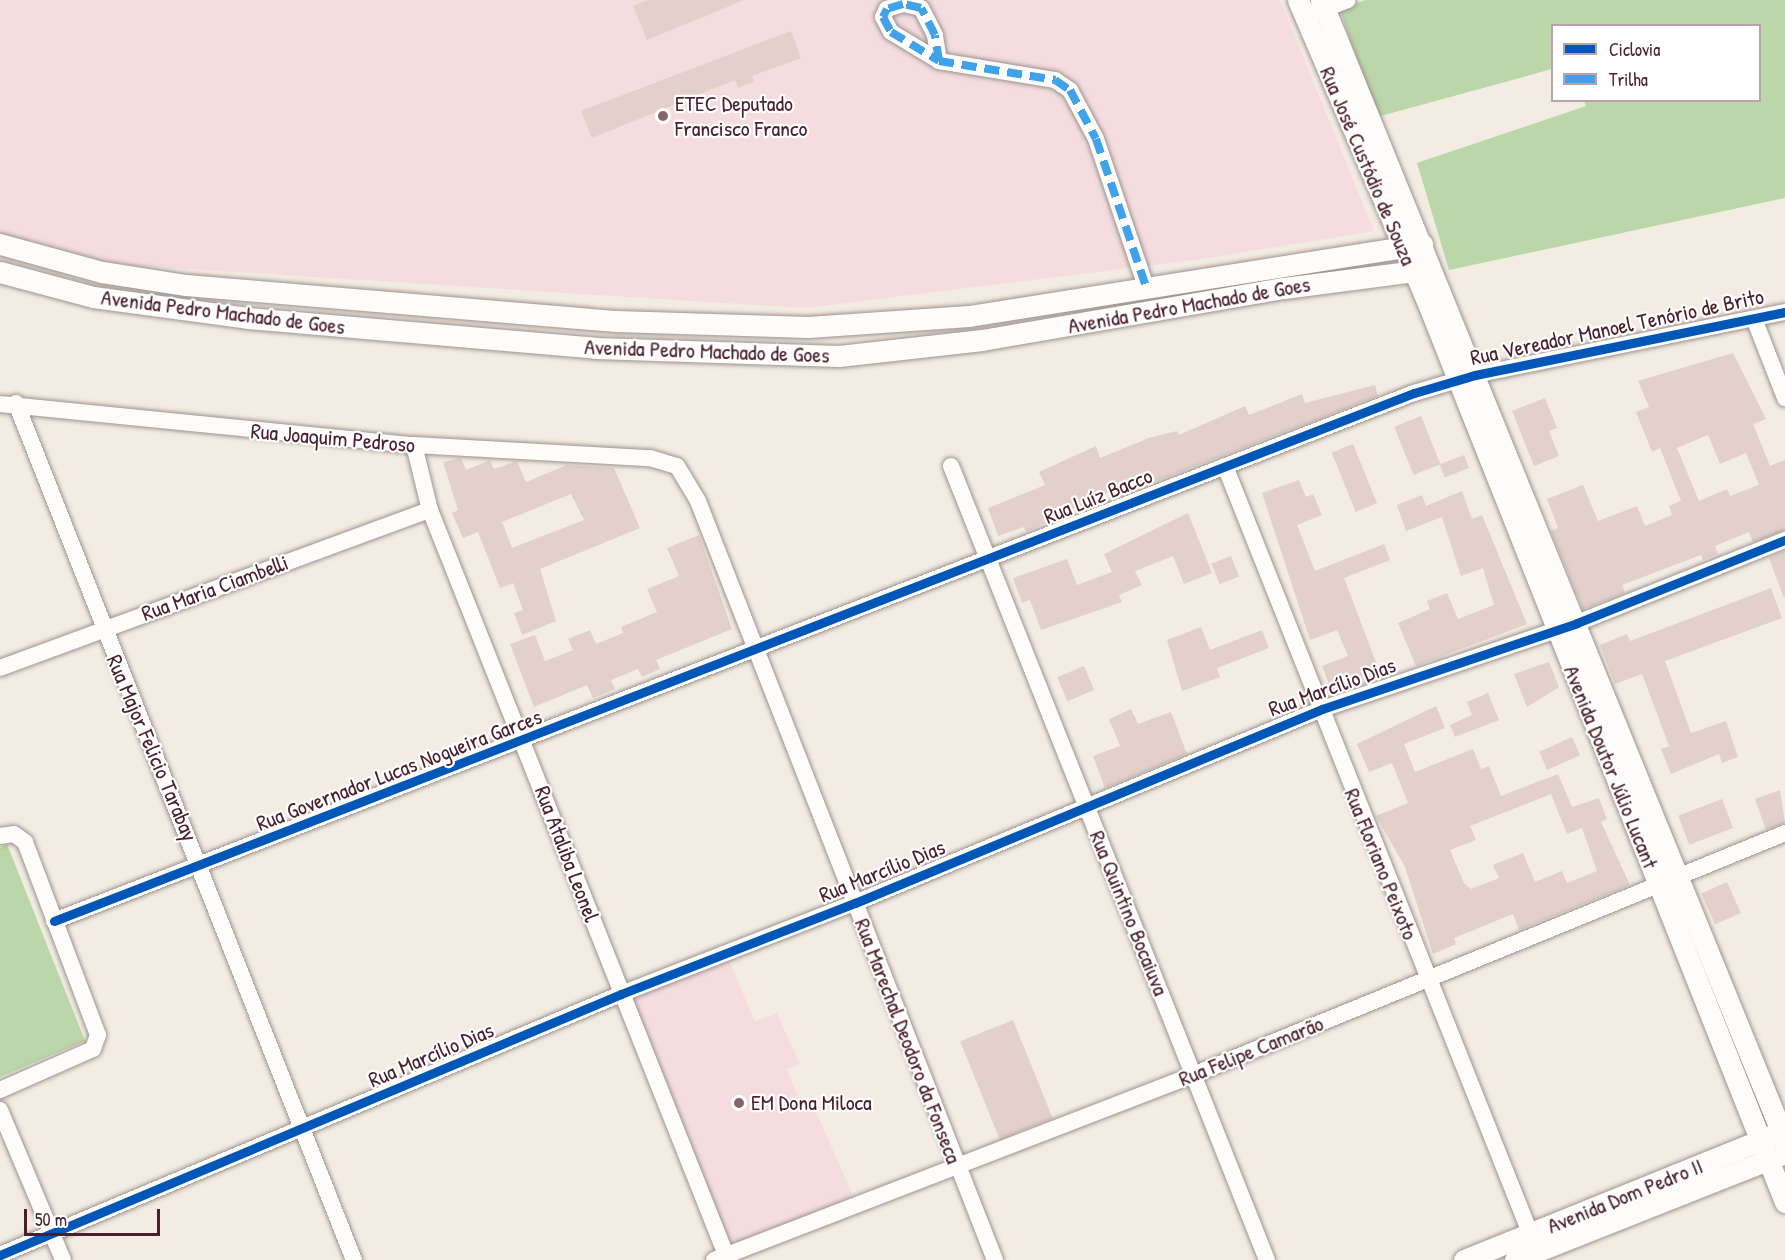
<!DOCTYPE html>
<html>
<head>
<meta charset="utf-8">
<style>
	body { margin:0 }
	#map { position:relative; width:1785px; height:1260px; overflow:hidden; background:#f2ece3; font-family:"Patrick Hand",sans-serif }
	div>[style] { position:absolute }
	.built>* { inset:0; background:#f4dcdf }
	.green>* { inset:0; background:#bbd6a8 }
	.building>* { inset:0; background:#e3d0cb; transform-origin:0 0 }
	.roads { filter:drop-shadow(0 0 2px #9d9390) drop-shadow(0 0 2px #9d9390) }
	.minor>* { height:16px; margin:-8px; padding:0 8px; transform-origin:8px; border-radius:8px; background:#fdfcfb }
	.tertiary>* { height:21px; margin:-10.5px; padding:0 10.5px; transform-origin:10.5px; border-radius:10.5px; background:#fdfcfb }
	.quiet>* { height:8px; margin-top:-4px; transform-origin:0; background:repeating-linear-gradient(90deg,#40a2eb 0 15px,transparent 0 23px) }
	.cycleway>* { height:9px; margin:-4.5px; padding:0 4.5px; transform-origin:4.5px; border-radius:4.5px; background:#0057b8 }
	.dots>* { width:16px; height:16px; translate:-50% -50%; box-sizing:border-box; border:3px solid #fff; border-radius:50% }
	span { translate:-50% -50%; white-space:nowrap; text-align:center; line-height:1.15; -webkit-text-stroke:4.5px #fff; paint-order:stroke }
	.poi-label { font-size:22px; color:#4a1f2b }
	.left { translate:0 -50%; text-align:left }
	.street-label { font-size:22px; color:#4a1f2b }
	.legend { position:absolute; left:1551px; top:24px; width:210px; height:78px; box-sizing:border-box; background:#fff; border:2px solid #b7a5aa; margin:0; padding:8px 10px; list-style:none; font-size:18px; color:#4a1f2b }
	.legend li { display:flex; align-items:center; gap:12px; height:30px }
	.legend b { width:30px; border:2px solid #b7a5aa }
	.scale { position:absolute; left:24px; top:1209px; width:136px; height:27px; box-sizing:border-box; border:3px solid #4a1f2b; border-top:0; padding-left:8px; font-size:18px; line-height:21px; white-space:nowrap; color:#4a1f2b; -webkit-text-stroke:4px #fff; paint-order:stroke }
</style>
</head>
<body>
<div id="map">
	<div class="built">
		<div style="clip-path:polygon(0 0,1280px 0,1374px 231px,1202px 259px,805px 308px,93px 263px,0 232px)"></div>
		<div style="clip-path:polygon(726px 953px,755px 1022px,777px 1013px,800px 1065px,787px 1069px,798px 1098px,810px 1098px,857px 1205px,729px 1249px,621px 994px)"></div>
	</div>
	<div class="green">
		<div style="clip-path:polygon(1365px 0,1785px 0,1785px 198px,1449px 270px,1417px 163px,1586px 106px,1584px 101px,1760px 100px,1760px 26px,1552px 26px,1552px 69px,1377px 117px,1340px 10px)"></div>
		<div style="clip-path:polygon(7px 844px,85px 1041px,0 1077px,0 848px)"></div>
	</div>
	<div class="building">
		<div style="clip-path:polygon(648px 0,744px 0,647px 40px,633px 6px)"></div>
		<div style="clip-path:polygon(791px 31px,801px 58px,752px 76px,754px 82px,738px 88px,735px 80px,592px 138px,581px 111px)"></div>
		<div style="clip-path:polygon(evenodd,1733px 353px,1766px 419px,1753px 424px,1770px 466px,1785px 460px,1785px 530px,1753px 542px,1749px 532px,1715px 546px,1718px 554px,1703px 560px,1701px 555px,1622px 585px,1625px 593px,1583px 609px,1551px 531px,1558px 528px,1547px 499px,1583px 485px,1598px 521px,1637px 506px,1645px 526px,1672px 515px,1669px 506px,1681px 501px,1660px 448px,1652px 452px,1636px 412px,1649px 407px,1638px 381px,1733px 353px,1708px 435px,1720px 464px,1746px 453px,1759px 485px,1730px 496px,1727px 489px,1699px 501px,1677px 448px,1708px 435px)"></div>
		<div style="clip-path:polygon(1375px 385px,1378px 396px,1170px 476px,1139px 487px,1136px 479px,1026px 532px,1024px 527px,998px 536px,988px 508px,1045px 485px,1039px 472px,1096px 446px,1100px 458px,1149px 438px,1177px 431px,1179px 435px,1245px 406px,1249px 415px,1302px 394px,1305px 403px)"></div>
		<div style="clip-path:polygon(1545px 398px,1557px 428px,1549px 431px,1559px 456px,1534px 466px,1512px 411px)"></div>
		<div style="left:1421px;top:416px;width:52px;height:29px;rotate:68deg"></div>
		<div style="left:1353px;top:444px;width:64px;height:23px;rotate:68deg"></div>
		<div style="left:1464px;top:455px;width:14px;height:26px;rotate:69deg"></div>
		<div style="clip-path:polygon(evenodd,461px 458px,466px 470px,490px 460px,494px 469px,517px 461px,526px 482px,567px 465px,614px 468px,640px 528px,540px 569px,556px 621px,522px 635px,514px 613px,523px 610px,513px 583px,500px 588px,478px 532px,463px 538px,452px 513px,458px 510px,443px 462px,461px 458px,571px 494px,584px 520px,512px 548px,502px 522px,571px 494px)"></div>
		<div style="clip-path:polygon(1299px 480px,1306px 497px,1313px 494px,1322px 515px,1297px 525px,1315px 571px,1384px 544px,1390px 560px,1344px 578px,1382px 678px,1333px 694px,1322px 666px,1348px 656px,1337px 630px,1310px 640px,1262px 493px)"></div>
		<div style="clip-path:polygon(1462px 491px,1472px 519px,1482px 515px,1527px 624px,1416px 666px,1398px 623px,1430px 609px,1427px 601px,1447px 593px,1458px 619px,1494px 605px,1483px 568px,1461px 576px,1442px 517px,1406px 531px,1397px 505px,1422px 495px,1426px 506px)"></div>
		<div style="clip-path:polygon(1188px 513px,1212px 573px,1184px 584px,1173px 556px,1135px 571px,1142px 585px,1119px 595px,1122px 602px,1041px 630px,1030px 600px,1022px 603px,1013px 578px,1067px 559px,1077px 585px,1112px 572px,1104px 554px)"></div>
		<div style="clip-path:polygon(699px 535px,732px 629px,656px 660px,660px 669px,642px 677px,638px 669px,611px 680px,615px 689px,593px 698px,587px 685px,534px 707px,510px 644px,535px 635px,545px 661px,573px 650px,568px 639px,590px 630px,596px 644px,623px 633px,621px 627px,657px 612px,647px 589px,679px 576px,667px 548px)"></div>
		<div style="clip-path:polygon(1785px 551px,1785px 597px,1784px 598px,1769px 558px)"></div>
		<div style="left:1231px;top:556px;width:22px;height:21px;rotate:68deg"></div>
		<div style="clip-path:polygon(1771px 588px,1782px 618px,1665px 661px,1691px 733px,1726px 721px,1738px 757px,1722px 763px,1719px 754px,1671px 774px,1661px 749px,1669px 746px,1642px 674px,1615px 684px,1600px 645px,1627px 634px,1630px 641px)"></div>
		<div style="clip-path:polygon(1201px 627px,1210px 650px,1262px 630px,1269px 648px,1217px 668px,1220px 677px,1182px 691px,1167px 640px)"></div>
		<div style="clip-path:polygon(1549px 662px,1559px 687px,1527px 707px,1514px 674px)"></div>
		<div style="left:1084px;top:666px;width:26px;height:29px;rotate:67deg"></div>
		<div style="clip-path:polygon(1488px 693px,1499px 720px,1455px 737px,1450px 725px,1472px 715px,1467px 702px)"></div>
		<div style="clip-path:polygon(evenodd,1436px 706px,1445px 728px,1404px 744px,1415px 772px,1473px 749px,1481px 769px,1489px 766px,1501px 796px,1558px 774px,1572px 807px,1599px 798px,1607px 819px,1601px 822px,1630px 885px,1519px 930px,1513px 914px,1454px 938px,1456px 944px,1433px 954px,1405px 867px,1376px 816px,1408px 803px,1392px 763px,1369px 772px,1357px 744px,1436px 706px,1551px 794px,1567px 834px,1582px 828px,1597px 871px,1567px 883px,1562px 871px,1535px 882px,1523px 853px,1493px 865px,1499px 878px,1471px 889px,1464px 883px,1450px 850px,1476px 840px,1470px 826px,1551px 794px)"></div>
		<div style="clip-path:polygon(1131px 709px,1138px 724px,1171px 712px,1187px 754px,1105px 788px,1093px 756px,1120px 746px,1109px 719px)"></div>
		<div style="left:1572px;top:737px;width:20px;height:36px;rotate:66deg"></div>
		<div style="clip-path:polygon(1780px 790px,1785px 823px,1766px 830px,1755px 799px)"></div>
		<div style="left:1722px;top:799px;width:31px;height:47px;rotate:69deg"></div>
		<div style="left:1727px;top:882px;width:34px;height:28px;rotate:66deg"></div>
		<div style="left:1013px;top:1020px;width:106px;height:57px;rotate:68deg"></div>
	</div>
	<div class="roads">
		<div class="minor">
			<div style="left:1314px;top:13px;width:36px;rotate:-21deg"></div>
			<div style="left:939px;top:61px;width:26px;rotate:-99deg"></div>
			<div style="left:935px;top:35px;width:30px;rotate:-117deg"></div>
			<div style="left:921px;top:8px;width:18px;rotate:-167deg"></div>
			<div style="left:903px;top:4px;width:17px;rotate:163deg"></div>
			<div style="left:887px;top:9px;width:9px;rotate:117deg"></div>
			<div style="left:883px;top:17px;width:17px;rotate:62deg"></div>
			<div style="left:891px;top:32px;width:56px;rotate:31.1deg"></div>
			<div style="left:939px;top:61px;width:118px;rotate:9.3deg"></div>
			<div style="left:1055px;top:80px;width:18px;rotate:34deg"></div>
			<div style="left:1070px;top:90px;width:55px;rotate:62deg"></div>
			<div style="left:1096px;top:139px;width:159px;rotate:71.3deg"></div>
			<div style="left:1755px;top:321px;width:83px;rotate:68.7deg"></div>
			<div style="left:16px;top:403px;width:921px;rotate:68.48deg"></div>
			<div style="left:0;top:404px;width:416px;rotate:5.7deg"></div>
			<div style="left:414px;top:445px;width:236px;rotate:3.2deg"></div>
			<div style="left:650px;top:458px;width:28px;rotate:17deg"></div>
			<div style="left:677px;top:466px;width:41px;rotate:59deg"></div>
			<div style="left:698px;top:501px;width:815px;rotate:68.63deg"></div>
			<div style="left:414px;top:445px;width:67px;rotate:76.2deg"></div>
			<div style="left:430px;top:510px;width:807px;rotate:68.33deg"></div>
			<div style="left:951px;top:466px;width:855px;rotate:68.3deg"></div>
			<div style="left:1225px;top:466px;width:836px;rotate:68.31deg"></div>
			<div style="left:0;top:668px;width:458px;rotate:-20.2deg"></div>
			<div style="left:0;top:836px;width:14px;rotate:-8deg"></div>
			<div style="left:14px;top:834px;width:14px;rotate:36deg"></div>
			<div style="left:25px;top:842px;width:206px;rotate:69.3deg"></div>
			<div style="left:98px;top:1035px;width:15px;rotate:110deg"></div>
			<div style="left:93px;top:1049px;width:102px;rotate:156.2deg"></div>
			<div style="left:54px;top:921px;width:1459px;rotate:-21.22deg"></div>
			<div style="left:1414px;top:393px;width:64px;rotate:-16.4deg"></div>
			<div style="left:1475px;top:375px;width:316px;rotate:-11.5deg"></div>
			<div style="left:0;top:1110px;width:163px;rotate:67.2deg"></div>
			<div style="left:0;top:1255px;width:674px;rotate:-22.8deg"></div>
			<div style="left:621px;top:994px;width:251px;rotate:-21.3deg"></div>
			<div style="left:855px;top:903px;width:506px;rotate:-22.56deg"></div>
			<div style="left:1322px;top:709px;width:269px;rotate:-18.6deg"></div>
			<div style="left:1577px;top:623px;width:224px;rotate:-21.8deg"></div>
			<div style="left:714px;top:1260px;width:513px;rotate:-21.12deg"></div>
			<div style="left:1193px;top:1075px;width:640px;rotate:-22.23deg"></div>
		</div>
		<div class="tertiary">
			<div style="left:1298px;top:0;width:322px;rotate:66.8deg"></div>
			<div style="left:1425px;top:296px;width:975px;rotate:68.33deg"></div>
			<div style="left:1321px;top:0;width:1232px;rotate:67.87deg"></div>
			<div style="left:0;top:244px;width:106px;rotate:15.4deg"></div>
			<div style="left:102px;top:272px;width:85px;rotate:8.8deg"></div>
			<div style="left:186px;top:285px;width:432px;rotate:4.8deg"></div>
			<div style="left:616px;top:321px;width:192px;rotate:1.8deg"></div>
			<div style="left:808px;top:327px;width:161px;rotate:-3.9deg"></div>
			<div style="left:969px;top:316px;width:459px;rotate:-9deg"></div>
			<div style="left:0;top:272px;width:96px;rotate:15deg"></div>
			<div style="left:93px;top:297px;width:156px;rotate:7.7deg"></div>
			<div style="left:248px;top:318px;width:349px;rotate:4.9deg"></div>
			<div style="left:596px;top:348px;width:243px;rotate:1.9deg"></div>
			<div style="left:839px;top:356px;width:144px;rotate:-6.4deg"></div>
			<div style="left:982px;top:340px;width:306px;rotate:-9.8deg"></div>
			<div style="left:1284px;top:288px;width:147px;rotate:-7.4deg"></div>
			<div style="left:1464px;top:1260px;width:331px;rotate:-22deg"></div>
			<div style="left:1515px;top:1260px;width:285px;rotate:-21.6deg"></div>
		</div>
	</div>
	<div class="quiet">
		<div style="left:939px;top:61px;width:26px;rotate:-99deg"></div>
		<div style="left:935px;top:35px;width:30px;rotate:-117deg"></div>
		<div style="left:921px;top:8px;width:18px;rotate:-167deg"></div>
		<div style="left:903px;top:4px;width:17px;rotate:163deg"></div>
		<div style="left:887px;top:9px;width:9px;rotate:117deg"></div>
		<div style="left:883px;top:17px;width:17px;rotate:62deg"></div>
		<div style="left:891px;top:32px;width:56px;rotate:31.1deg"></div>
		<div style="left:939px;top:61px;width:118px;rotate:9.3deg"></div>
		<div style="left:1055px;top:80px;width:18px;rotate:34deg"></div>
		<div style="left:1070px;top:90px;width:55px;rotate:62deg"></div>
		<div style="left:1096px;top:139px;width:159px;rotate:71.3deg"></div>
	</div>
	<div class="cycleway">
		<div style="left:54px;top:921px;width:1459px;rotate:-21.22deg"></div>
		<div style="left:1414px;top:393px;width:64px;rotate:-16.4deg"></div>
		<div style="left:1475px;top:375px;width:316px;rotate:-11.5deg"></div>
		<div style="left:0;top:1255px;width:674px;rotate:-22.8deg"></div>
		<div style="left:621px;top:994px;width:251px;rotate:-21.3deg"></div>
		<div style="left:855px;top:903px;width:506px;rotate:-22.56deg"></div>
		<div style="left:1322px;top:709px;width:269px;rotate:-18.6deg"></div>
		<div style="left:1577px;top:623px;width:224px;rotate:-21.8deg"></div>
	</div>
	<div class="dots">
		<div style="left:663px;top:116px;background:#85676b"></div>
		<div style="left:739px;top:1103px;background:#85676b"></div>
	</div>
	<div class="poi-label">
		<span class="left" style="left:675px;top:116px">ETEC Deputado<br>Francisco Franco</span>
		<span class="left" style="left:751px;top:1103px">EM Dona Miloca</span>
	</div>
	<div class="street-label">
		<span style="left:1368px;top:166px;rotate:67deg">Rua José Custódio de Souza</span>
		<span style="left:1189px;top:305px;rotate:-10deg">Avenida Pedro Machado de Goes</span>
		<span style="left:223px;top:312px;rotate:7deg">Avenida Pedro Machado de Goes</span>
		<span style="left:1617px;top:327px;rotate:-12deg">Rua Vereador Manoel Tenório de Brito</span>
		<span style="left:707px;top:351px;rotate:2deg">Avenida Pedro Machado de Goes</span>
		<span style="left:333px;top:438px;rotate:5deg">Rua Joaquim Pedroso</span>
		<span style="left:1098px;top:496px;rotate:-22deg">Rua Luíz Bacco</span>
		<span style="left:215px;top:588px;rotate:-20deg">Rua Maria Ciambelli</span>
		<span style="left:1332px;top:687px;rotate:-20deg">Rua Marcílio Dias</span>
		<span style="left:152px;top:748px;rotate:67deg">Rua Major Felicio Tarabay</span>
		<span style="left:1611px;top:767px;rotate:68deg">Avenida Doutor Júlio Lucant</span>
		<span style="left:399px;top:770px;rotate:-21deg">Rua Governador Lucas Nogueira Garces</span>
		<span style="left:567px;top:854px;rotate:69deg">Rua Ataliba Leonel</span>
		<span style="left:1381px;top:864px;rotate:68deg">Rua Floriano Peixoto</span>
		<span style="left:882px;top:871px;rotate:-22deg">Rua Marcílio Dias</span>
		<span style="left:1129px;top:913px;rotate:68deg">Rua Quintino Bocaiuva</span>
		<span style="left:908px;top:1041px;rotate:69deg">Rua Marechal Deodoro da Fonseca</span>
		<span style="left:1251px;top:1051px;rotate:-22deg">Rua Felipe Camarão</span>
		<span style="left:431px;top:1055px;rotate:-23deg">Rua Marcílio Dias</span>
		<span style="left:1625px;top:1196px;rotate:-22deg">Avenida Dom Pedro II</span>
	</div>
	<ul class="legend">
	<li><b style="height:8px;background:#0057b8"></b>Ciclovia</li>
	<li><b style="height:8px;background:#40a2eb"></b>Trilha</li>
	</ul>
	<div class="scale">50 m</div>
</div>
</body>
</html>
